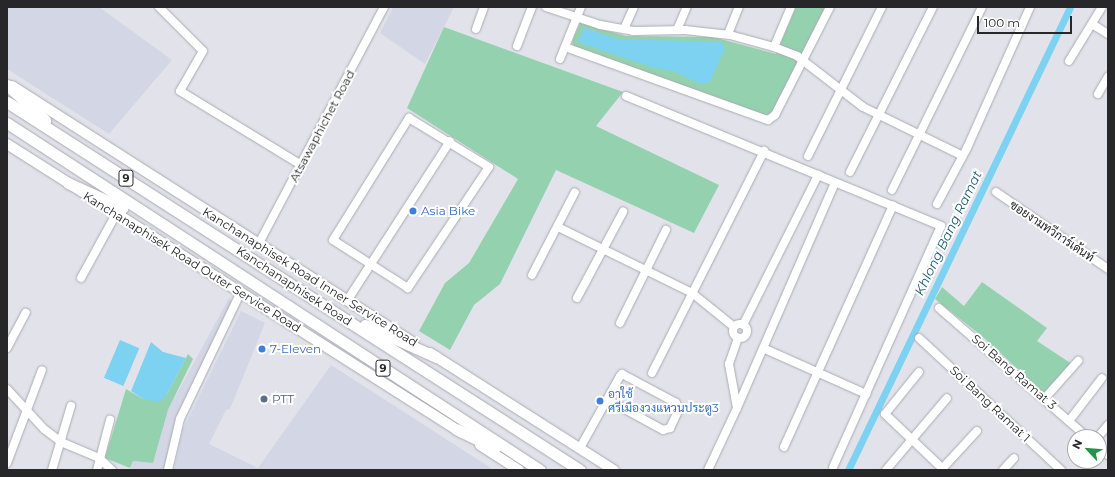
<!DOCTYPE html>
<html>
<head>
<meta charset="utf-8">
<style>
	body { margin:0 }
	#map { position:relative; width:1115px; height:477px; overflow:hidden; background:#e2e3ea; font-family:Montserrat,Sarabun,sans-serif }
	div>[style] { position:absolute }
	.built>* { inset:0; background:#d3d6e4 }
	.green>* { inset:0; background:#94d2af }
	.water>* { inset:0; background:#7dd1f1; transform-origin:0 0 }
	.canal>* { height:7px; margin:-3.5px; padding:0 3.5px; transform-origin:3.5px; border-radius:3.5px; background:#7dd1f1 }
	.roads { filter:drop-shadow(0 0 1px #a9abb2) drop-shadow(0 0 1px #a9abb2) }
	.minor>* { height:8px; margin:-4px; padding:0 4px; transform-origin:4px; border-radius:4px; background:#fff }
	.minor>.ring { margin:-4px; padding:0; box-sizing:content-box; background:none; border:8px solid #fff; border-radius:50% }
	.major>* { height:10px; margin:-5px; padding:0 5px; transform-origin:5px; border-radius:5px; background:#fff }
	.highway>* { height:11px; margin:-5.5px; padding:0 5.5px; transform-origin:5.5px; border-radius:5.5px; background:#fff }
	.dots>* { width:11px; height:11px; translate:-50% -50%; box-sizing:border-box; border:2px solid #fff; border-radius:50% }
	span { translate:-50% -50%; white-space:nowrap; text-align:center; line-height:1.15; -webkit-text-stroke:4px #fff; paint-order:stroke }
	.shield-label span { padding:1px 3px; background:#fff; border:1px solid; border-radius:3px; -webkit-text-stroke-width:0 }
	.shield-label { font-size:11px; color:#27272a; font-weight:700 }
	.street-label { font-size:12px; color:#27272a }
	.shop-label { font-size:12px; color:#366cbe }
	.left { translate:0 -50%; text-align:left }
	.service-label { font-size:12px; color:#4e5e75 }
	.water-label { font-size:13px; color:#185c72; font-style:italic }
	.frame { position:absolute; inset:0; border:8px solid #27272a; pointer-events:none }
	.north { position:absolute; left:1067px; top:429px; width:40px; height:40px; box-sizing:border-box; background:#fff; border:1px solid #a9a9aa; border-radius:50%; rotate:296deg; font-size:11px; font-weight:700; line-height:16px; text-align:center; color:#27272a }
	.north::after { content:''; display:block; margin:auto; width:14px; height:18px; background:#28924a; clip-path:polygon(50% 0,100% 100%,50% 72%,0 100%) }
	.scale { position:absolute; left:977px; top:16px; width:95px; height:18px; box-sizing:border-box; border:2px solid #27272a; border-top:0; padding-left:5px; font-size:12px; line-height:14px; white-space:nowrap; color:#27272a; -webkit-text-stroke:3px #fff; paint-order:stroke }
</style>
</head>
<body>
<div id="map">
	<div class="built">
		<div style="clip-path:polygon(7px 7px,99px 7px,172px 60px,109px 134px,7px 69px)"></div>
		<div style="clip-path:polygon(393px 7px,454px 7px,425px 64px,380px 33px)"></div>
		<div style="clip-path:polygon(229px 298px,234px 303px,172px 439px,163px 470px,130px 470px,133px 461px,153px 463px,168px 410px)"></div>
		<div style="clip-path:polygon(241px 311px,265px 323px,230px 409px,226px 410px,209px 444px,258px 468px,331px 365px,494px 470px,174px 470px,183px 429px)"></div>
	</div>
	<div class="green">
		<div style="clip-path:polygon(796px 7px,827px 7px,770px 117px,574px 46px,572px 42px,580px 23px,626px 36px,713px 37px,776px 54px)"></div>
		<div style="clip-path:polygon(444px 27px,623px 92px,596px 126px,719px 185px,694px 233px,556px 170px,500px 284px,474px 305px,450px 350px,419px 331px,445px 283px,469px 263px,518px 179px,407px 108px)"></div>
		<div style="clip-path:polygon(982px 282px,1047px 328px,1037px 341px,1072px 364px,1045px 394px,983px 337px,935px 299px,942px 287px,964px 306px)"></div>
		<div style="clip-path:polygon(188px 354px,193px 359px,168px 410px,153px 463px,133px 461px,130px 468px,105px 458px,126px 389px,143px 399px,167px 394px)"></div>
	</div>
	<div class="water">
		<div style="clip-path:polygon(584px 28px,618px 39px,721px 42px,725px 48px,710px 82px,700px 84px,673px 71px,654px 68px,578px 42px)"></div>
		<div style="left:120px;top:340px;width:21px;height:41px;rotate:23deg"></div>
		<div style="clip-path:polygon(151px 342px,163px 352px,186px 358px,167px 394px,159px 402px,143px 399px,131px 391px)"></div>
	</div>
	<div class="canal">
		<div style="left:848px;top:470px;width:513px;rotate:-64.38deg"></div>
	</div>
	<div class="roads">
		<div class="minor">
			<div style="left:159px;top:7px;width:62px;rotate:45deg"></div>
			<div style="left:203px;top:51px;width:46px;rotate:119.9deg"></div>
			<div style="left:180px;top:91px;width:142px;rotate:31.4deg"></div>
			<div style="left:546px;top:7px;width:57px;rotate:18.4deg"></div>
			<div style="left:600px;top:25px;width:34px;rotate:10deg"></div>
			<div style="left:633px;top:31px;width:52px;rotate:-1.1deg"></div>
			<div style="left:685px;top:30px;width:45px;rotate:6.3deg"></div>
			<div style="left:730px;top:35px;width:46px;rotate:15.3deg"></div>
			<div style="left:774px;top:47px;width:25px;rotate:21deg"></div>
			<div style="left:797px;top:56px;width:83px;rotate:37.7deg"></div>
			<div style="left:863px;top:107px;width:111px;rotate:26.1deg"></div>
			<div style="left:1092px;top:24px;width:19px;rotate:32deg"></div>
			<div style="left:476px;top:29px;width:23px;rotate:-70deg"></div>
			<div style="left:624px;top:29px;width:24px;rotate:-66deg"></div>
			<div style="left:677px;top:30px;width:25px;rotate:-67deg"></div>
			<div style="left:728px;top:34px;width:29px;rotate:-68deg"></div>
			<div style="left:517px;top:46px;width:42px;rotate:-69deg"></div>
			<div style="left:565px;top:47px;width:216px;rotate:19.8deg"></div>
			<div style="left:768px;top:120px;width:9px;rotate:-36deg"></div>
			<div style="left:775px;top:115px;width:121px;rotate:-63deg"></div>
			<div style="left:774px;top:47px;width:43px;rotate:-67deg"></div>
			<div style="left:560px;top:59px;width:56px;rotate:-68deg"></div>
			<div style="left:1069px;top:61px;width:63px;rotate:-58.6deg"></div>
			<div style="left:1098px;top:94px;width:20px;rotate:-60deg"></div>
			<div style="left:626px;top:96px;width:341px;rotate:22.4deg"></div>
			<div style="left:941px;top:226px;width:264px;rotate:114.1deg"></div>
			<div style="left:409px;top:118px;width:94px;rotate:31.5deg"></div>
			<div style="left:489px;top:167px;width:146px;rotate:123.8deg"></div>
			<div style="left:408px;top:288px;width:89px;rotate:-147.4deg"></div>
			<div style="left:333px;top:240px;width:144px;rotate:-58.1deg"></div>
			<div style="left:808px;top:156px;width:166px;rotate:-63.6deg"></div>
			<div style="left:850px;top:172px;width:185px;rotate:-63.3deg"></div>
			<div style="left:892px;top:190px;width:204px;rotate:-63.8deg"></div>
			<div style="left:996px;top:192px;width:136px;rotate:34.5deg"></div>
			<div style="left:937px;top:204px;width:64px;rotate:-61.8deg"></div>
			<div style="left:967px;top:148px;width:154px;rotate:-65.9deg"></div>
			<div style="left:558px;top:227px;width:149px;rotate:26.2deg"></div>
			<div style="left:692px;top:293px;width:54px;rotate:39deg"></div>
			<div style="left:258px;top:245px;width:269px;rotate:-62.1deg"></div>
			<div style="left:532px;top:275px;width:93px;rotate:-62.6deg"></div>
			<div style="left:81px;top:278px;width:71px;rotate:-61.3deg"></div>
			<div style="left:577px;top:298px;width:98px;rotate:-61.9deg"></div>
			<div style="left:347px;top:301px;width:190px;rotate:-57.2deg"></div>
			<div style="left:939px;top:308px;width:196px;rotate:41.1deg"></div>
			<div style="left:620px;top:323px;width:104px;rotate:-63.7deg"></div>
			<div class="ring" style="left:733px;top:324px;width:6px;height:6px"></div>
			<div style="left:743px;top:325px;width:168px;rotate:-63.4deg"></div>
			<div style="left:919px;top:338px;width:194px;rotate:42.9deg"></div>
			<div style="left:7px;top:348px;width:40px;rotate:-62deg"></div>
			<div style="left:765px;top:349px;width:111px;rotate:24deg"></div>
			<div style="left:919px;top:372px;width:54px;rotate:129deg"></div>
			<div style="left:885px;top:414px;width:81px;rotate:43.5deg"></div>
			<div style="left:652px;top:373px;width:249px;rotate:-63.2deg"></div>
			<div style="left:7px;top:389px;width:54px;rotate:47.2deg"></div>
			<div style="left:44px;top:429px;width:21px;rotate:37deg"></div>
			<div style="left:61px;top:442px;width:41px;rotate:22.8deg"></div>
			<div style="left:99px;top:458px;width:18px;rotate:43deg"></div>
			<div style="left:1045px;top:398px;width:50px;rotate:-48.3deg"></div>
			<div style="left:737px;top:408px;width:245px;rotate:-66.5deg"></div>
			<div style="left:1069px;top:421px;width:54px;rotate:-52.5deg"></div>
			<div style="left:1098px;top:437px;width:16px;rotate:-50deg"></div>
			<div style="left:784px;top:447px;width:265px;rotate:-65.7deg"></div>
			<div style="left:1099px;top:447px;width:12px;rotate:42deg"></div>
			<div style="left:580px;top:448px;width:82px;rotate:-60.9deg"></div>
			<div style="left:620px;top:376px;width:3px;rotate:-45deg"></div>
			<div style="left:622px;top:374px;width:61px;rotate:28.2deg"></div>
			<div style="left:676px;top:403px;width:7px;rotate:63deg"></div>
			<div style="left:679px;top:409px;width:21px;rotate:115deg"></div>
			<div style="left:670px;top:428px;width:7px;rotate:164deg"></div>
			<div style="left:663px;top:430px;width:63px;rotate:-151.4deg"></div>
			<div style="left:7px;top:463px;width:99px;rotate:-69.4deg"></div>
			<div style="left:52px;top:470px;width:67px;rotate:-73.5deg"></div>
			<div style="left:97px;top:470px;width:52px;rotate:-75.4deg"></div>
			<div style="left:168px;top:470px;width:52px;rotate:-76.8deg"></div>
			<div style="left:180px;top:419px;width:139px;rotate:-64.4deg"></div>
			<div style="left:708px;top:470px;width:68px;rotate:-64.9deg"></div>
			<div style="left:737px;top:408px;width:45px;rotate:-100.3deg"></div>
			<div style="left:729px;top:364px;width:28px;rotate:-71deg"></div>
			<div style="left:886px;top:470px;width:94px;rotate:-49.7deg"></div>
			<div style="left:941px;top:470px;width:53px;rotate:-47.3deg"></div>
			<div style="left:1003px;top:470px;width:16px;rotate:-47deg"></div>
		</div>
		<div class="major">
			<div style="left:12px;top:86px;width:476px;rotate:32.6deg"></div>
			<div style="left:7px;top:144px;width:539px;rotate:32.42deg"></div>
			<div style="left:430px;top:353px;width:218px;rotate:32.5deg"></div>
			<div style="left:480px;top:445px;width:46px;rotate:32.7deg"></div>
		</div>
		<div class="highway">
			<div style="left:7px;top:85px;width:52px;rotate:42.6deg"></div>
			<div style="left:7px;top:102px;width:681px;rotate:32.71deg"></div>
			<div style="left:7px;top:123px;width:636px;rotate:33.07deg"></div>
			<div style="left:68px;top:183px;width:60px;rotate:24.4deg"></div>
			<div style="left:365px;top:325px;width:78px;rotate:24.3deg"></div>
			<div style="left:456px;top:429px;width:43px;rotate:26deg"></div>
		</div>
	</div>
	<div class="dots">
		<div style="left:413px;top:211px;background:#3f7fe0"></div>
		<div style="left:262px;top:349px;background:#3f7fe0"></div>
		<div style="left:264px;top:399px;background:#5c6f8a"></div>
		<div style="left:600px;top:401px;background:#3f7fe0"></div>
	</div>
	<div class="shield-label">
		<span style="left:126px;top:178px">9</span>
		<span style="left:383px;top:368px">9</span>
	</div>
	<div class="street-label">
		<span style="left:322px;top:126px;rotate:-62deg">Atsawaphichet Road</span>
		<span style="left:1052px;top:231px;rotate:34deg">ซอยงามทวีการ์เด้นท์</span>
		<span style="left:192px;top:262px;rotate:32deg">Kanchanaphisek Road Outer Service Road</span>
		<span style="left:310px;top:277px;rotate:32deg">Kanchanaphisek Road Inner Service Road</span>
		<span style="left:294px;top:286px;rotate:33deg">Kanchanaphisek Road</span>
		<span style="left:1014px;top:372px;rotate:41deg">Soi Bang Ramat 3</span>
		<span style="left:990px;top:404px;rotate:43deg">Soi Bang Ramat 1</span>
	</div>
	<div class="shop-label">
		<span class="left" style="left:421px;top:211px">Asia Bike</span>
		<span class="left" style="left:270px;top:349px">7-Eleven</span>
		<span class="left" style="left:608px;top:401px">อาใช้<br>ศรีเมืองวงแหวนประตู3</span>
	</div>
	<div class="service-label">
		<span class="left" style="left:272px;top:399px">PTT</span>
	</div>
	<div class="water-label">
		<span style="left:948px;top:233px;rotate:-64deg">Khlong Bang Ramat</span>
	</div>
	<div class="frame"></div>
	<div class="north">N</div>
	<div class="scale">100 m</div>
</div>
</body>
</html>
